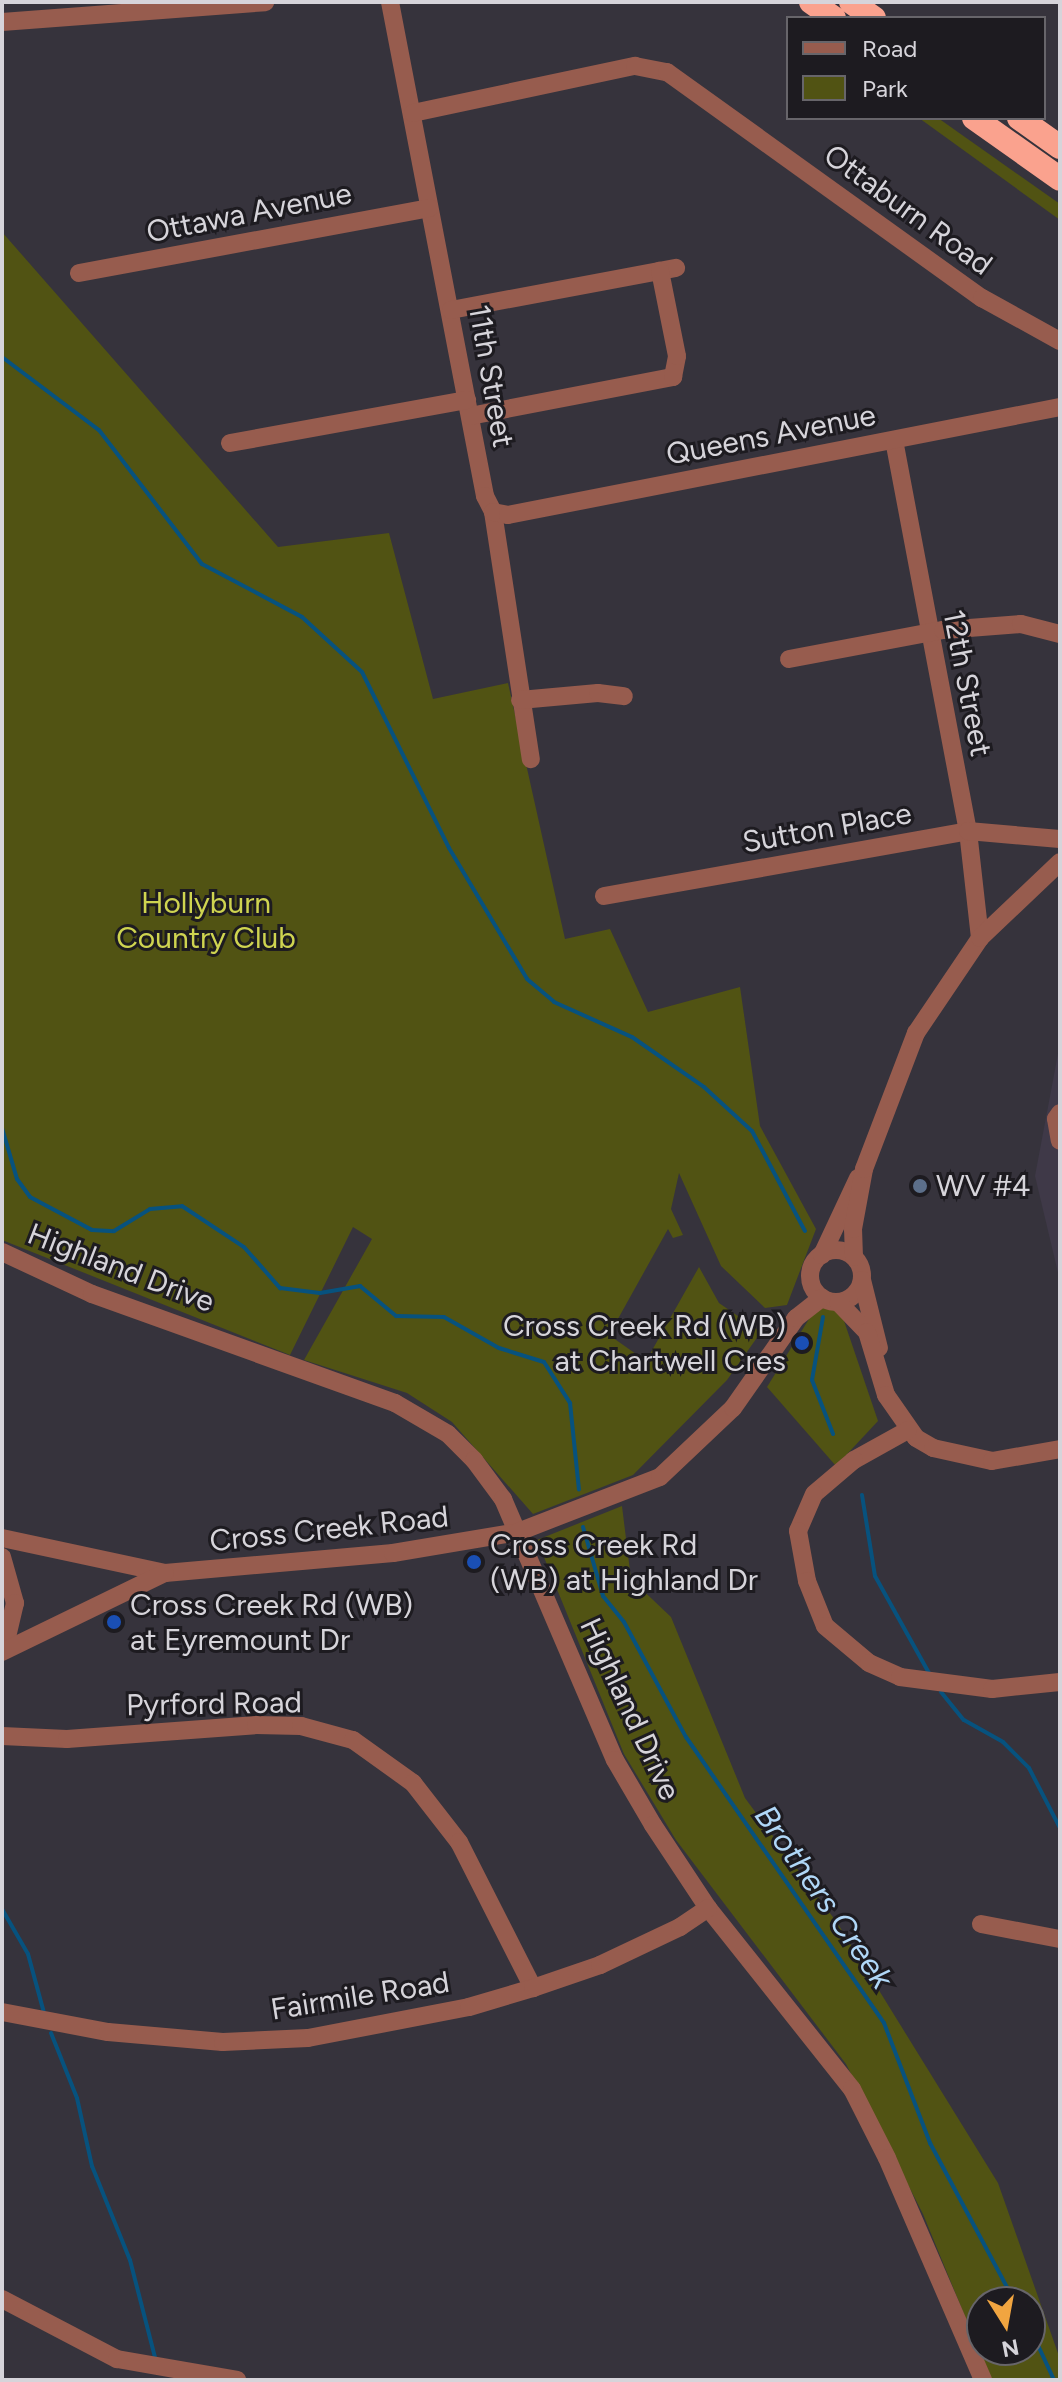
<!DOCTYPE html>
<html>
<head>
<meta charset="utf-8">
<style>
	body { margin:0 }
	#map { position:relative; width:1062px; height:2382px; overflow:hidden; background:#36333c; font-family:Figtree,sans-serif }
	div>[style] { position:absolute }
	.built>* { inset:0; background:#3f3948 }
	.green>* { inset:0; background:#515313 }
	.stream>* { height:4px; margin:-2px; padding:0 2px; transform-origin:2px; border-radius:2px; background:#07527e }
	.minor>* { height:18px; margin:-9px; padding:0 9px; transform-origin:9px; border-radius:9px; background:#975c4e }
	.minor>.ring { margin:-9px; padding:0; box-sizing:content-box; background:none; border:18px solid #975c4e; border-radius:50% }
	.highway>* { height:24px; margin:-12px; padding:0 12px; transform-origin:12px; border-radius:12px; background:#faa28e }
	.dots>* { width:22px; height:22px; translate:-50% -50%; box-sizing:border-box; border:4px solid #1d1b20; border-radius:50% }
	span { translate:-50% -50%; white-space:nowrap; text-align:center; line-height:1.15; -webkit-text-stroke:6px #1d1b20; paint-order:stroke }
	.street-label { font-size:30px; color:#d6d4da }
	.park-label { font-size:30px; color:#cfd450 }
	.poi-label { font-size:30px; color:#d6d4da }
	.left { translate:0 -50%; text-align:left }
	.right { translate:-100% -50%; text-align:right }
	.water-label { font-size:32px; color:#b0d7f7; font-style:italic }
	.frame { position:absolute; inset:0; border:4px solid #d6d4da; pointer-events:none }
	.legend { position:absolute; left:786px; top:16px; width:260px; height:104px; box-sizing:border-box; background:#1d1b20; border:2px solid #67656a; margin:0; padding:10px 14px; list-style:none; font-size:24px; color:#d6d4da }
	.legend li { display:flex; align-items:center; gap:16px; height:40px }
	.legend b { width:40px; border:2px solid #67656a }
	.north { position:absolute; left:966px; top:2286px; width:80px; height:80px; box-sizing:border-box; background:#1d1b20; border:2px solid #67656a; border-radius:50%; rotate:169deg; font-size:22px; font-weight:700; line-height:32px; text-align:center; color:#d6d4da }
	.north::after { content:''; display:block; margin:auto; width:28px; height:36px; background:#f1a540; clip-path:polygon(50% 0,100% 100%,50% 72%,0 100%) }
</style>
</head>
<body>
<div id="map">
	<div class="built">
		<div style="clip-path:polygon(1060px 1043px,1060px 1281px,1035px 1176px)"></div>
	</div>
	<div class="green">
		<div style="clip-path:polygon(919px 118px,938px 118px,1060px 204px,1060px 220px)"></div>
		<div style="clip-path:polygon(2px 232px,278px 547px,389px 533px,433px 699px,508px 683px,565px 939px,610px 929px,648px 1012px,740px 987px,760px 1126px,816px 1229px,787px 1305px,765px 1308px,721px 1266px,679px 1173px,671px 1209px,683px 1235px,673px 1238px,668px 1229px,609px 1335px,646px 1361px,699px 1267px,719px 1303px,761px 1332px,727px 1380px,633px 1475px,533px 1514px,452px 1422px,407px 1393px,304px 1360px,372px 1239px,353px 1227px,290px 1355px,2px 1240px)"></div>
		<div style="clip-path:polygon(817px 1306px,834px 1306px,841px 1312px,878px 1421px,836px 1466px,767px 1387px)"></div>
		<div style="clip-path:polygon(evenodd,622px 1506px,631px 1579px,671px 1617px,745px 1798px,838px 1924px,998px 2183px,1060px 2359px,1060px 2380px,991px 2380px,923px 2214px,846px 2064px,676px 1840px,624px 1754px,537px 1540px,622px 1506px,982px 2302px,1030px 2302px,1030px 2350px,982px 2350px,982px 2302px)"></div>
	</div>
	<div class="stream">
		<div style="left:2px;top:357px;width:121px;rotate:37deg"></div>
		<div style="left:99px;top:430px;width:169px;rotate:52.5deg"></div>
		<div style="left:202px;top:564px;width:113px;rotate:27.9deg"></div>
		<div style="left:302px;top:617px;width:81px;rotate:42.5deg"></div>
		<div style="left:362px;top:672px;width:196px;rotate:63.7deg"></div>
		<div style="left:449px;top:848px;width:152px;rotate:59.2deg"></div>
		<div style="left:527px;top:979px;width:35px;rotate:40deg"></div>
		<div style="left:554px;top:1002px;width:85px;rotate:24.2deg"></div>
		<div style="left:632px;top:1037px;width:88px;rotate:34.8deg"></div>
		<div style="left:704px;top:1087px;width:65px;rotate:42.5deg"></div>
		<div style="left:752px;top:1131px;width:113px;rotate:62.1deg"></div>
		<div style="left:2px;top:1128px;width:53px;rotate:73.6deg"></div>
		<div style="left:17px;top:1179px;width:22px;rotate:54deg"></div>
		<div style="left:30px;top:1197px;width:70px;rotate:28deg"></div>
		<div style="left:92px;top:1230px;width:22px;rotate:3deg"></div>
		<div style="left:114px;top:1231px;width:42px;rotate:-31.4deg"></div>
		<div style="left:150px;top:1209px;width:32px;rotate:-5deg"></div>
		<div style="left:182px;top:1206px;width:74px;rotate:33.5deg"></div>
		<div style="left:244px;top:1247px;width:55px;rotate:48.7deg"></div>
		<div style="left:280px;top:1288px;width:40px;rotate:7.1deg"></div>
		<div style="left:320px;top:1293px;width:41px;rotate:-9.9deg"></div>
		<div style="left:360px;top:1286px;width:47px;rotate:39.8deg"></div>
		<div style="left:396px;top:1316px;width:48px;rotate:1.2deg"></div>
		<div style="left:444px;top:1317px;width:63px;rotate:29.4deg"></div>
		<div style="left:499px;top:1348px;width:47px;rotate:17.3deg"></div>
		<div style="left:544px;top:1362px;width:49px;rotate:57.6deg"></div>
		<div style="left:570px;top:1403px;width:87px;rotate:84.1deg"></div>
		<div style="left:823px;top:1317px;width:64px;rotate:99.9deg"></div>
		<div style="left:812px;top:1380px;width:58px;rotate:68.7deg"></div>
		<div style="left:862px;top:1495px;width:82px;rotate:80.9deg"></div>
		<div style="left:875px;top:1576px;width:113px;rotate:60.9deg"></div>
		<div style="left:583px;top:1527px;width:72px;rotate:73.8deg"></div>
		<div style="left:603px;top:1596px;width:33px;rotate:51deg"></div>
		<div style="left:624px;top:1622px;width:131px;rotate:61.7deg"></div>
		<div style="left:686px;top:1737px;width:348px;rotate:55.3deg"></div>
		<div style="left:884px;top:2023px;width:129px;rotate:69deg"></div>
		<div style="left:930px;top:2143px;width:180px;rotate:61.9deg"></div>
		<div style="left:941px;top:1692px;width:36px;rotate:51deg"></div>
		<div style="left:964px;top:1720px;width:45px;rotate:29.4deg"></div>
		<div style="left:1003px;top:1742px;width:37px;rotate:45deg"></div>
		<div style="left:1029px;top:1768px;width:68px;rotate:62.7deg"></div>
		<div style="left:2px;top:1909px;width:52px;rotate:60deg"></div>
		<div style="left:28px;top:1954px;width:61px;rotate:74.8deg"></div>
		<div style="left:51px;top:2033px;width:70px;rotate:68.2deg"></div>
		<div style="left:77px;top:2098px;width:70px;rotate:77.6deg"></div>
		<div style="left:92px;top:2166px;width:101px;rotate:68deg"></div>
		<div style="left:130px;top:2260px;width:104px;rotate:75.6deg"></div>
		<div style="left:1030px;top:2328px;width:57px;rotate:65.2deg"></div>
	</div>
	<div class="minor">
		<div style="left:390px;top:2px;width:503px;rotate:79.11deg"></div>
		<div style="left:485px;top:496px;width:18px;rotate:63deg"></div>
		<div style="left:493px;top:512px;width:250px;rotate:81.3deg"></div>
		<div style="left:2px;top:22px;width:264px;rotate:-4.3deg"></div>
		<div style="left:413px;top:113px;width:227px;rotate:-12deg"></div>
		<div style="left:635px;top:66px;width:33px;rotate:11deg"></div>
		<div style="left:667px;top:72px;width:388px;rotate:35.7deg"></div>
		<div style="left:982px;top:298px;width:89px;rotate:28.9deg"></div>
		<div style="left:79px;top:273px;width:356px;rotate:-10.5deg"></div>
		<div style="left:451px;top:310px;width:229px;rotate:-10.6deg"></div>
		<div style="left:470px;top:416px;width:207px;rotate:-10.9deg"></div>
		<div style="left:673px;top:377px;width:21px;rotate:-79deg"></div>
		<div style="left:677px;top:356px;width:87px;rotate:-101.3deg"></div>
		<div style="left:894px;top:440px;width:398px;rotate:79.3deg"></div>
		<div style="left:968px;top:831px;width:108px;rotate:83.6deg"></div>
		<div style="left:230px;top:443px;width:241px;rotate:-10.3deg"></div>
		<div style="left:493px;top:512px;width:15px;rotate:11deg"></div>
		<div style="left:508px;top:515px;width:562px;rotate:-11.07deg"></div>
		<div style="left:789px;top:659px;width:157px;rotate:-10.7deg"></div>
		<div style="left:943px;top:630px;width:78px;rotate:-4.4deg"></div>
		<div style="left:1021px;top:624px;width:40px;rotate:14.4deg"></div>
		<div style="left:520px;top:700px;width:78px;rotate:-5.1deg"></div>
		<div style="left:598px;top:693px;width:26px;rotate:7deg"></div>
		<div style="left:604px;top:896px;width:370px;rotate:-10.1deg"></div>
		<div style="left:968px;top:831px;width:92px;rotate:5deg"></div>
		<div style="left:1060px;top:1113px;width:7px;rotate:124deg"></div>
		<div style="left:1056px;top:1119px;width:22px;rotate:80deg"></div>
		<div class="ring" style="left:810px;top:1250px;width:34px;height:34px"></div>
		<div style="left:2px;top:1252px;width:99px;rotate:25deg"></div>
		<div style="left:92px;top:1294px;width:322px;rotate:19.8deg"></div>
		<div style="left:395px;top:1403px;width:61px;rotate:30.3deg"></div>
		<div style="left:448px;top:1434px;width:37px;rotate:45deg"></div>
		<div style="left:474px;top:1460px;width:49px;rotate:53.4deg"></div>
		<div style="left:503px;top:1499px;width:284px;rotate:66.8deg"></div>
		<div style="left:615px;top:1760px;width:75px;rotate:59.7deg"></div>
		<div style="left:653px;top:1825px;width:100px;rotate:56.5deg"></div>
		<div style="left:708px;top:1908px;width:231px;rotate:51.5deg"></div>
		<div style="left:852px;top:2089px;width:77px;rotate:63.1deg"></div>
		<div style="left:887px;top:2158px;width:242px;rotate:66.6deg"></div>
		<div style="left:822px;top:1255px;width:85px;rotate:-64.9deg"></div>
		<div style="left:854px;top:1257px;width:28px;rotate:-92deg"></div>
		<div style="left:853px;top:1229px;width:61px;rotate:-79.6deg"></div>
		<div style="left:864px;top:1169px;width:146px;rotate:-69.1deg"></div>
		<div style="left:916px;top:1033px;width:115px;rotate:-56deg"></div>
		<div style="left:980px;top:938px;width:110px;rotate:-43.5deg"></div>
		<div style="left:862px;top:1280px;width:70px;rotate:76deg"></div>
		<div style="left:838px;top:1302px;width:42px;rotate:46deg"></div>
		<div style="left:867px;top:1332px;width:66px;rotate:73.2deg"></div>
		<div style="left:886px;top:1395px;width:52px;rotate:55.1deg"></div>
		<div style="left:916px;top:1438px;width:20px;rotate:30deg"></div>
		<div style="left:933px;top:1448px;width:60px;rotate:12.4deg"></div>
		<div style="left:992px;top:1461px;width:69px;rotate:-10deg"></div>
		<div style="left:908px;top:1430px;width:62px;rotate:150.9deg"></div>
		<div style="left:854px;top:1460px;width:52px;rotate:139.6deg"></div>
		<div style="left:814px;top:1494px;width:40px;rotate:113.4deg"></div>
		<div style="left:798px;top:1531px;width:51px;rotate:79.8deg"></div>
		<div style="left:807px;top:1581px;width:48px;rotate:68.2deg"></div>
		<div style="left:825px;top:1626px;width:57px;rotate:40.1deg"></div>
		<div style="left:869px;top:1663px;width:34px;rotate:24deg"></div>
		<div style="left:900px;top:1677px;width:93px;rotate:7.4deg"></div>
		<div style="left:992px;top:1689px;width:68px;rotate:-5.9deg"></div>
		<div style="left:2px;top:1538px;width:167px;rotate:12.1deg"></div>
		<div style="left:165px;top:1573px;width:229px;rotate:-5deg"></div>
		<div style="left:393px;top:1553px;width:127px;rotate:-9.5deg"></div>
		<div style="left:518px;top:1532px;width:152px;rotate:-21.2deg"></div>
		<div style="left:660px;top:1477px;width:100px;rotate:-43.4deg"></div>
		<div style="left:733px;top:1408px;width:110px;rotate:-55deg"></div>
		<div style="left:796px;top:1318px;width:33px;rotate:-38deg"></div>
		<div style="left:2px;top:1557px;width:48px;rotate:74.2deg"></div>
		<div style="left:15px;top:1603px;width:48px;rotate:103.2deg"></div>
		<div style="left:2px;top:1652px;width:181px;rotate:-25.9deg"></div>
		<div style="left:2px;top:1736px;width:65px;rotate:2.6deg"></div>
		<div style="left:67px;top:1739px;width:190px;rotate:-4.2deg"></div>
		<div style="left:256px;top:1725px;width:45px;rotate:1.3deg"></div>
		<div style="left:301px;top:1726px;width:54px;rotate:15.1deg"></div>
		<div style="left:353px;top:1740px;width:74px;rotate:35.6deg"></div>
		<div style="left:413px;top:1783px;width:75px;rotate:52.1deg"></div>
		<div style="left:459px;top:1842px;width:164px;rotate:63.1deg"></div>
		<div style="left:981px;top:1924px;width:80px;rotate:10.8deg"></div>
		<div style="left:2px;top:2012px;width:108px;rotate:10.7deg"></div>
		<div style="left:108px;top:2032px;width:115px;rotate:5deg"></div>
		<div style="left:223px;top:2042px;width:85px;rotate:-2.7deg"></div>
		<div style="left:308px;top:2038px;width:164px;rotate:-10.9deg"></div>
		<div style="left:469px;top:2007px;width:67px;rotate:-16.5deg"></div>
		<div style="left:533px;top:1988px;width:71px;rotate:-18.9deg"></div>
		<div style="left:600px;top:1965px;width:89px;rotate:-25.4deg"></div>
		<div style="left:680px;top:1927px;width:34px;rotate:-34deg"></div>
		<div style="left:2px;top:2299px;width:130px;rotate:27.6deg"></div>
		<div style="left:117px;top:2359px;width:122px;rotate:9.9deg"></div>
	</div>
	<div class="highway">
		<div style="left:811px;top:2px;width:28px;rotate:35deg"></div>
		<div style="left:851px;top:2px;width:28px;rotate:35deg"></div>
		<div style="left:974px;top:118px;width:105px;rotate:35.3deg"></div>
		<div style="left:1019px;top:118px;width:50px;rotate:35.3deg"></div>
	</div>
	<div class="dots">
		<div style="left:920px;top:1186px;background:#5c6f8a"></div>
		<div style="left:802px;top:1343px;background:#1a4fb4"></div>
		<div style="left:474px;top:1562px;background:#1a4fb4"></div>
		<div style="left:114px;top:1622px;background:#1a4fb4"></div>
	</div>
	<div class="street-label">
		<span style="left:908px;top:210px;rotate:36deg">Ottaburn Road</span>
		<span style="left:249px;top:213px;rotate:-11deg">Ottawa Avenue</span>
		<span style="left:491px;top:376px;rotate:80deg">11th Street</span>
		<span style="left:771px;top:435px;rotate:-11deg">Queens Avenue</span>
		<span style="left:967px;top:683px;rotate:79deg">12th Street</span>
		<span style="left:827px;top:828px;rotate:-10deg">Sutton Place</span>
		<span style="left:121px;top:1268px;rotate:21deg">Highland Drive</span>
		<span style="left:329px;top:1529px;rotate:-6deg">Cross Creek Road</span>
		<span style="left:214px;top:1704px;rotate:-1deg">Pyrford Road</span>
		<span style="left:630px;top:1709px;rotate:65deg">Highland Drive</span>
		<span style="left:360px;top:1996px;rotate:-9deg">Fairmile Road</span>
	</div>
	<div class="park-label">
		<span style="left:206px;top:920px">Hollyburn<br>Country Club</span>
	</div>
	<div class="poi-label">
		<span class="left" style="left:936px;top:1186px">WV #4</span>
		<span class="right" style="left:786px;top:1343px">Cross Creek Rd (WB)<br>at Chartwell Cres</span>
		<span class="left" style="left:490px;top:1562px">Cross Creek Rd<br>(WB) at Highland Dr</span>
		<span class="left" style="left:130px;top:1622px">Cross Creek Rd (WB)<br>at Eyremount Dr</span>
	</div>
	<div class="water-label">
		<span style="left:824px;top:1897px;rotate:55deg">Brothers Creek</span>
	</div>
	<div class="frame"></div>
	<ul class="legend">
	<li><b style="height:10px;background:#975c4e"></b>Road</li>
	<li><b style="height:22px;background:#515313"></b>Park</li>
	</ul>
	<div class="north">N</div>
</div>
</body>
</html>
